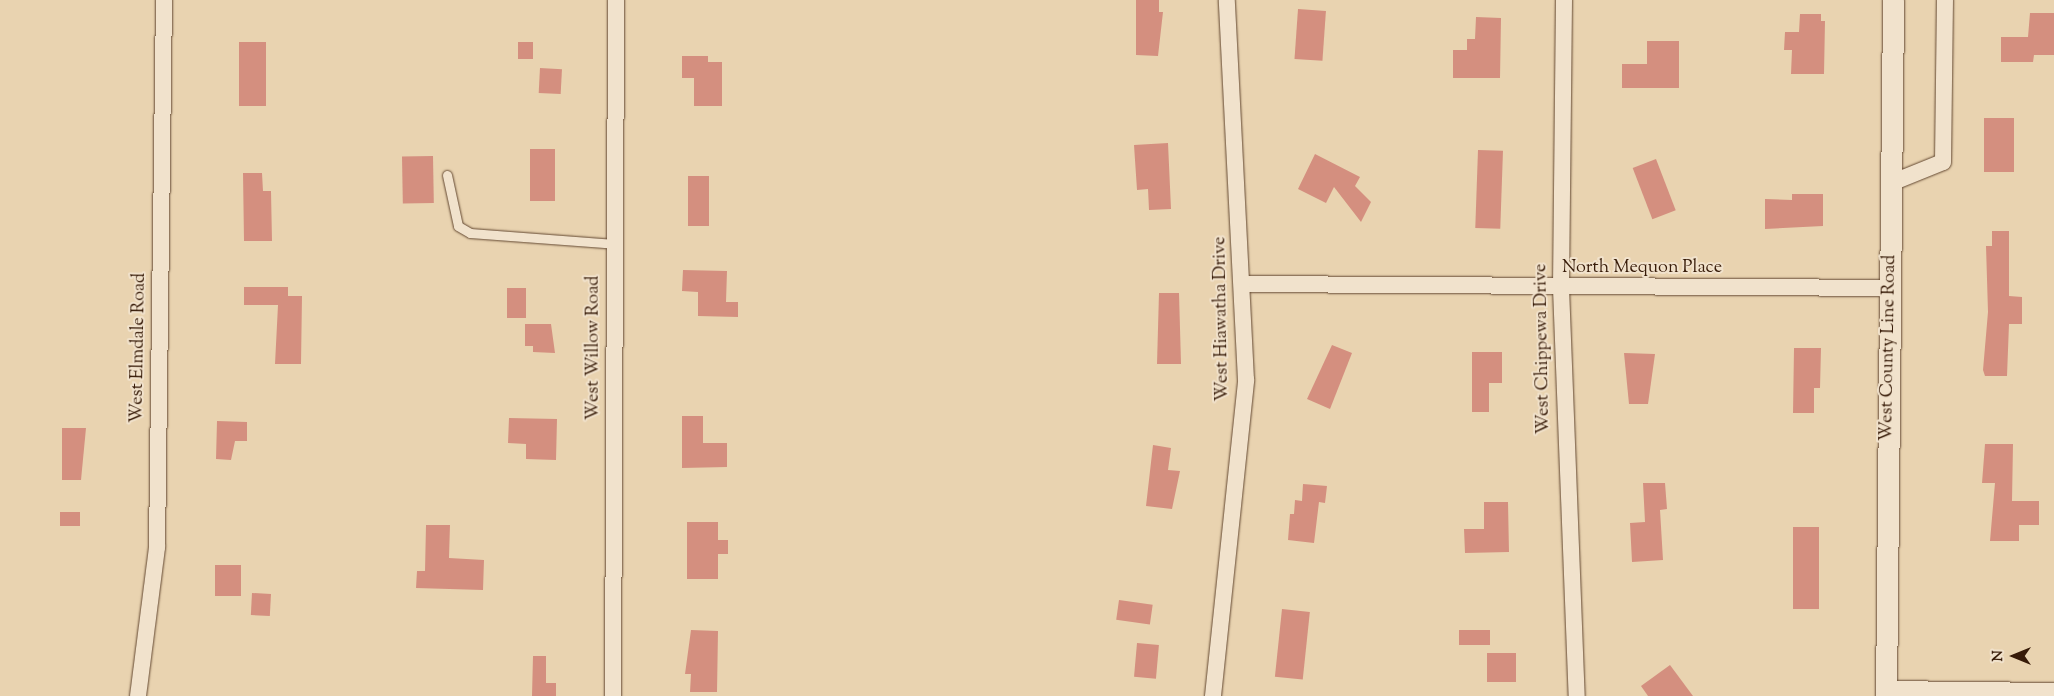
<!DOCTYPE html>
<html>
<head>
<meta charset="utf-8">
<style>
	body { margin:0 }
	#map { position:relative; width:2054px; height:696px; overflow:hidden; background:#e9d3b0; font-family:"Sorts Mill Goudy",serif }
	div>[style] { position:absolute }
	.building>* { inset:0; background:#d48f7f; transform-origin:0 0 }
	.roads { filter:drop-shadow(0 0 1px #644932) drop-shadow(0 0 1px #644932) }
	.service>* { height:9px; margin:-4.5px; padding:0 4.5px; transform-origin:4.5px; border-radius:4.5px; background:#f1e2cc }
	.minor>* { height:16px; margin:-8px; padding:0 8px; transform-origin:8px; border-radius:8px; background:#f1e2cc }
	.tertiary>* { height:21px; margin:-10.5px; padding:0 10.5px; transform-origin:10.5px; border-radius:10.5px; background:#f1e2cc }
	span { translate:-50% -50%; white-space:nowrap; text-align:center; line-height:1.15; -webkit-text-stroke:4px #f1e2cc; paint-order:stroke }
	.street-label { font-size:18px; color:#371b08 }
	.north { position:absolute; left:1989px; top:631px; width:50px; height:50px; -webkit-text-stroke:4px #f1e2cc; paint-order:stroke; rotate:270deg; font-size:14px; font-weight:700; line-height:20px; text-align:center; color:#371b08 }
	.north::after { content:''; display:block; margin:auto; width:18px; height:22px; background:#371b08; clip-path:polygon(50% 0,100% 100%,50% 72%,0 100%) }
</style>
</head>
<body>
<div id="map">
	<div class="building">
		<div style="clip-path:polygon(1136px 0,1159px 0,1159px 12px,1163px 12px,1158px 56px,1136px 55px)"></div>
		<div style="left:1298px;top:9px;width:28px;height:50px;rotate:4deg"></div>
		<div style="clip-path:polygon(2030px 13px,2054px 13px,2054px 55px,2034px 55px,2033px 62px,2001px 62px,2001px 37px,2028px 37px)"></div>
		<div style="clip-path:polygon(1800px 14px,1821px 14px,1821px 21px,1825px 21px,1824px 74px,1791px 74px,1792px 50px,1784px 50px,1785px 32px,1799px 32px)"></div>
		<div style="clip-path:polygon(1476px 17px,1501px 18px,1500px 78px,1453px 78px,1453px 50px,1467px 50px,1467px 39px,1475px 39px)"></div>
		<div style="clip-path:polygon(1647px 41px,1679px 41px,1679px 88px,1622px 88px,1622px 64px,1647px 64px)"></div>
		<div style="left:239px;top:42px;width:27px;height:64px"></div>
		<div style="left:518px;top:42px;width:15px;height:17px"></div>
		<div style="clip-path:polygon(682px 56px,708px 56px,708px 62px,722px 62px,722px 106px,694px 106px,694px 78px,682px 78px)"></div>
		<div style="left:540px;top:68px;width:22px;height:25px;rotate:3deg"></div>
		<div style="left:1984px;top:118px;width:30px;height:54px"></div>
		<div style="clip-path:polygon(1168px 143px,1171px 209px,1149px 210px,1148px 189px,1137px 190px,1134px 145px)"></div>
		<div style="left:530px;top:149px;width:25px;height:52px"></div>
		<div style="left:1478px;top:150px;width:25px;height:78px;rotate:2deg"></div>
		<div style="clip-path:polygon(1315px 154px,1360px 177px,1355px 186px,1371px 202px,1361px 222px,1334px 187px,1326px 203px,1298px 189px)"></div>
		<div style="left:433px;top:156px;width:47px;height:31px;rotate:89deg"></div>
		<div style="left:1656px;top:159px;width:55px;height:25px;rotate:69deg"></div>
		<div style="clip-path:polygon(243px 173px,262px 173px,263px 191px,271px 191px,272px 241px,244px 241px)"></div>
		<div style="left:688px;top:176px;width:21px;height:50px"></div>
		<div style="clip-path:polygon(1792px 194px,1823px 194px,1823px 226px,1765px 229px,1765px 199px,1792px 200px)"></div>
		<div style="clip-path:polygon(1992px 231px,2009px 231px,2009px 296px,2022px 297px,2022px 324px,2009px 324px,2007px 376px,1985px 376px,1983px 370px,1988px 312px,1986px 246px,1992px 246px)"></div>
		<div style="clip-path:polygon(683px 270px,727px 271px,726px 302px,738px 302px,738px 317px,698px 316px,698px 292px,682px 291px)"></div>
		<div style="clip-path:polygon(244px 287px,288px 287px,288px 296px,302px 296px,301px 364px,275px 364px,278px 305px,244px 305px)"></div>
		<div style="left:507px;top:288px;width:19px;height:30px"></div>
		<div style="clip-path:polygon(1159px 293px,1179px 293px,1181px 364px,1157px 364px)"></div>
		<div style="clip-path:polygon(525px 324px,551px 324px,555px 353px,533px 352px,533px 346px,525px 346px)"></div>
		<div style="clip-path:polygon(1332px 345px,1352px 353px,1330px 409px,1307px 399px)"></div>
		<div style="clip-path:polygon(1794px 348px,1821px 348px,1820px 388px,1814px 388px,1814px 413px,1793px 413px)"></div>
		<div style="clip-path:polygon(1472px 352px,1502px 352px,1502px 383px,1489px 383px,1489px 412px,1472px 412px)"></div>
		<div style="clip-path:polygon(1624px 353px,1655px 354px,1648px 404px,1629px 404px)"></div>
		<div style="clip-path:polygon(682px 416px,703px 416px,703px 443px,727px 443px,727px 467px,682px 468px)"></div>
		<div style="clip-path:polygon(509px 418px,557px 419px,556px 460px,526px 459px,526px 444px,508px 443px)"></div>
		<div style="clip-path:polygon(217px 421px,247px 422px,247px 441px,235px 441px,231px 460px,216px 459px)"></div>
		<div style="clip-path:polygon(62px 428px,86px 428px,81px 480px,62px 480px)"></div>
		<div style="clip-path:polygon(1985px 444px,2013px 444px,2012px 501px,2039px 501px,2039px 525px,2019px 525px,2019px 541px,1990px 541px,1995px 483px,1982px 483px)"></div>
		<div style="clip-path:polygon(1153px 445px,1171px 448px,1168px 470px,1180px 471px,1172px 509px,1146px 506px)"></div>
		<div style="clip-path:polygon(1643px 483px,1665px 483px,1667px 509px,1660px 510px,1663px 560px,1632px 562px,1630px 523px,1645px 522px)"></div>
		<div style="clip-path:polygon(1303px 484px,1327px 486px,1325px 503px,1319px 502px,1314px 543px,1288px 540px,1290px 514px,1294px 514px,1295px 500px,1302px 501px)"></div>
		<div style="clip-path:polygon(1484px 502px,1508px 502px,1509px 552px,1465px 553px,1464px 529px,1484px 529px)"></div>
		<div style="left:60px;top:512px;width:20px;height:14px"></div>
		<div style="clip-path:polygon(687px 522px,718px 522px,718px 540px,728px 540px,728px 554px,718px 554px,718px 579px,687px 579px)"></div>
		<div style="clip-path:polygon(426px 525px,450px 525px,449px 558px,484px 560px,483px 590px,416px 588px,417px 571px,425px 571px)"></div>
		<div style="left:1793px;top:527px;width:26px;height:82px"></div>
		<div style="left:215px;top:565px;width:26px;height:31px"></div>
		<div style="left:252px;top:593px;width:19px;height:22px;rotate:3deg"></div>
		<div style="left:1119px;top:600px;width:34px;height:20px;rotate:8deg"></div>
		<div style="left:1282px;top:609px;width:28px;height:68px;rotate:6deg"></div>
		<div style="clip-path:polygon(691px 630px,718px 631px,717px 692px,690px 692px,691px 674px,685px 674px)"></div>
		<div style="left:1490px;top:630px;width:15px;height:31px;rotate:90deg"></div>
		<div style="left:1137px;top:643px;width:22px;height:34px;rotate:5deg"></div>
		<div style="left:1487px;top:653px;width:29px;height:29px"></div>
		<div style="clip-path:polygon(533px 656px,546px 656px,546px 683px,556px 683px,556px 696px,532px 696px)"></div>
		<div style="clip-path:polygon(1670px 665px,1693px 696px,1648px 696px,1641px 686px)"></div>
	</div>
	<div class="roads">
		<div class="service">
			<div style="left:447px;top:175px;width:52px;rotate:77.8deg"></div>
			<div style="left:458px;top:226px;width:14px;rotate:30deg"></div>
			<div style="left:470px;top:233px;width:145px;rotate:4.3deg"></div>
		</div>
		<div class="minor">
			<div style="left:1564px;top:0;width:288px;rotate:90.6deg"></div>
			<div style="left:1561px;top:288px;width:408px;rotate:87.8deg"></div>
			<div style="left:1891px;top:183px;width:56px;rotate:-22deg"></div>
			<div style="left:1943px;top:162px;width:162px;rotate:-89.3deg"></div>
			<div style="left:1244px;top:284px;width:646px;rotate:0.35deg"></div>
			<div style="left:1886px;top:689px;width:168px;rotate:0.7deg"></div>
			<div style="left:138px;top:696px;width:150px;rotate:-82.7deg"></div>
			<div style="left:157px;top:547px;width:547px;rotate:-89.27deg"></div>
			<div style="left:613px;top:696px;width:696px;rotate:-89.75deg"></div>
			<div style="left:1213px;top:696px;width:318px;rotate:-84deg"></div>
			<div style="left:1246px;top:380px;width:380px;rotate:-92.9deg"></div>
		</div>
		<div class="tertiary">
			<div style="left:1886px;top:696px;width:696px;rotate:-89.42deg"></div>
		</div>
	</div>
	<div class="street-label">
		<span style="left:1642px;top:268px">North Mequon Place</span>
		<span style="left:1222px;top:319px;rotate:-91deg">West Hiawatha Drive</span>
		<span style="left:139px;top:348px;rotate:-89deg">West Elmdale Road</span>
		<span style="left:594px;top:348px;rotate:-90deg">West Willow Road</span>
		<span style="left:1889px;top:348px;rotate:-89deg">West County Line Road</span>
		<span style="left:1543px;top:349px;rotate:-91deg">West Chippewa Drive</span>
	</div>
	<div class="north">N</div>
</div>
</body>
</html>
